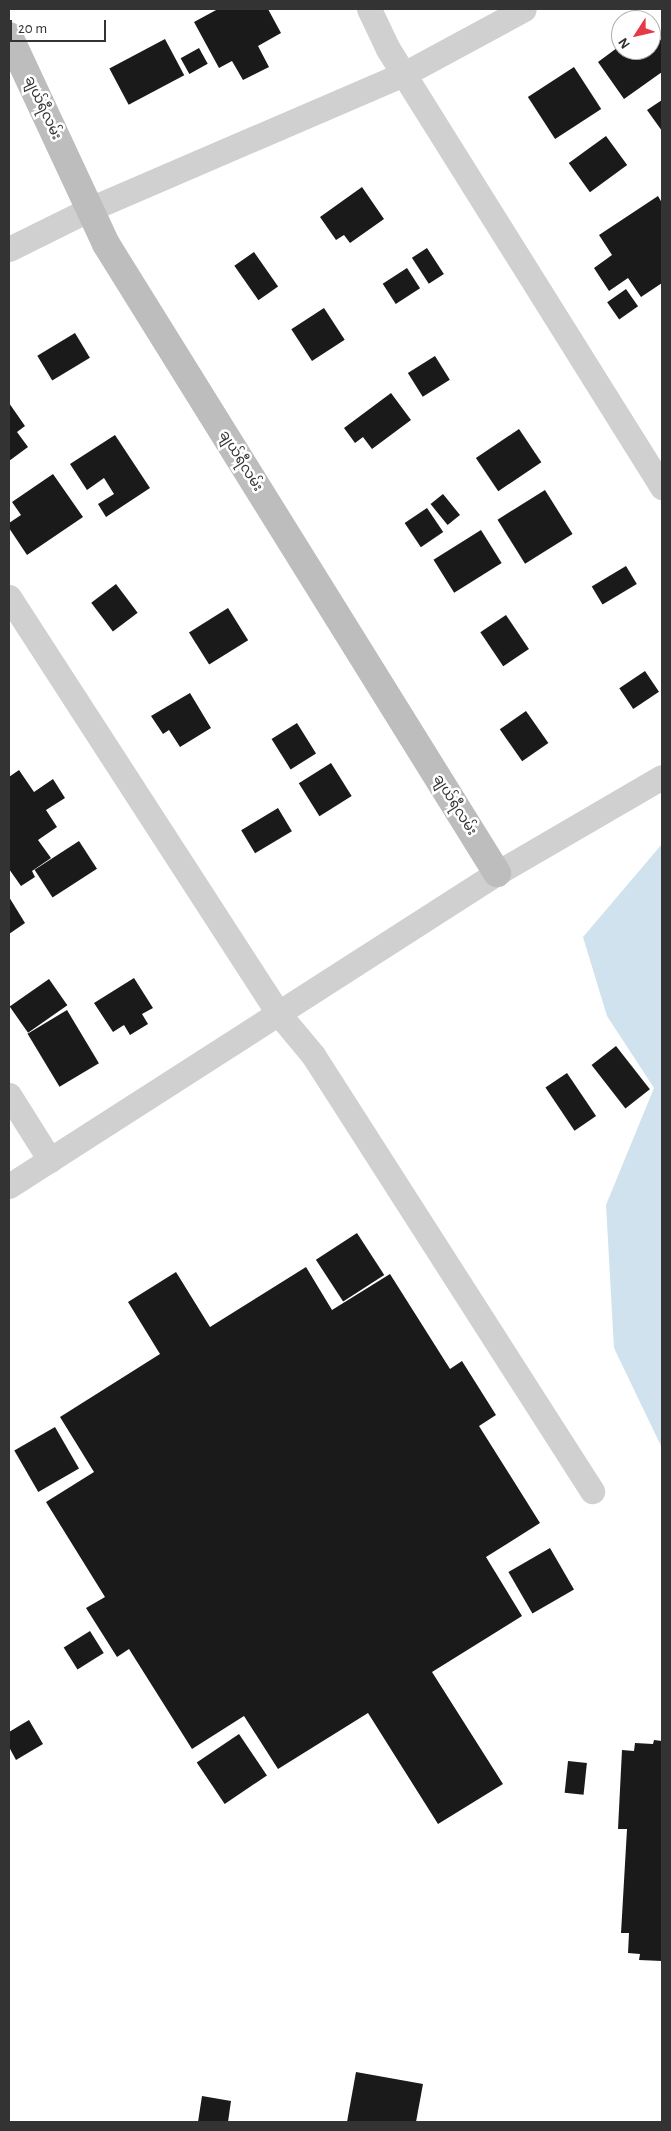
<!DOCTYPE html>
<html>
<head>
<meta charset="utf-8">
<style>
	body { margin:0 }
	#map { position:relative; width:671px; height:2131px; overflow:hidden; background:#fff; font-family:"Alegreya Sans","Noto Sans Myanmar",sans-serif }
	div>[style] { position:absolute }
	.water>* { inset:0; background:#cfe2ee }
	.building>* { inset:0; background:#1a1a1a; transform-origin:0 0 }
	.street>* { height:25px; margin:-12.5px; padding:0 12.5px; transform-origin:12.5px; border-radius:12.5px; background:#d0d0d0 }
	.secondary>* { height:28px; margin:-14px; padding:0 14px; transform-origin:14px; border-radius:14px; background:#bdbdbd }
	span { translate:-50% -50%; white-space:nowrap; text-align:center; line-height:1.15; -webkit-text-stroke:5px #fff; paint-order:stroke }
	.street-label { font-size:14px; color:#333 }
	.frame { position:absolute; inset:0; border:10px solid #333; pointer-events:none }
	.north { position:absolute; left:611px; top:10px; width:50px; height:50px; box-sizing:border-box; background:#fff; border:1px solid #adadad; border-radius:50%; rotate:235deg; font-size:14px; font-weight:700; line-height:20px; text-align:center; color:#333 }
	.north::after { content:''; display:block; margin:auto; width:18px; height:22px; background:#e63946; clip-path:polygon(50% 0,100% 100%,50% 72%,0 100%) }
	.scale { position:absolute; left:10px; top:20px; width:96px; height:22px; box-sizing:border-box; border:2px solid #333; border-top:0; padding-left:6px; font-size:15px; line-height:18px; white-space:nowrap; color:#333; -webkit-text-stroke:4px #fff; paint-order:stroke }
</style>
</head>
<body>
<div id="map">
	<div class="water">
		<div style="clip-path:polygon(662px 844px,662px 1448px,614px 1348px,606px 1205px,654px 1088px,607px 1016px,583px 937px)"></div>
	</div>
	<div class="building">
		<div style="clip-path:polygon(218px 9px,268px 9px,281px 33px,258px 46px,269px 67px,243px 80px,232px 61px,219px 68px,194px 22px)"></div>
		<div style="clip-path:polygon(651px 25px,662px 42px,662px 72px,624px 99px,598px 62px,621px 45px,621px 50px,651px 50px)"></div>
		<div style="left:165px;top:39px;width:41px;height:63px;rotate:62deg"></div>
		<div style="left:199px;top:48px;width:18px;height:21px;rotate:61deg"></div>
		<div style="left:574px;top:67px;width:50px;height:55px;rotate:57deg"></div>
		<div style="clip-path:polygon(662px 100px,662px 131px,647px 110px)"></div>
		<div style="left:606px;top:136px;width:36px;height:46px;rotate:54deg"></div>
		<div style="clip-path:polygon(362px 187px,384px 219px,350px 243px,344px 235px,336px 240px,320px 217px)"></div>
		<div style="clip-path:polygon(658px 196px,662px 203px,662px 283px,641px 297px,628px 278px,609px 291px,594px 268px,612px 255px,599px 235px)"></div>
		<div style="left:427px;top:248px;width:31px;height:18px;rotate:57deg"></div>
		<div style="left:254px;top:252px;width:42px;height:24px;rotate:55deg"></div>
		<div style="left:407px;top:268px;width:24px;height:29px;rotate:57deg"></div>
		<div style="left:626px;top:289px;width:21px;height:23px;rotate:55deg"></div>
		<div style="left:324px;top:308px;width:38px;height:39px;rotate:57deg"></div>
		<div style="left:75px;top:333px;width:29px;height:44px;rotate:59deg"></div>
		<div style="left:435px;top:356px;width:28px;height:32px;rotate:58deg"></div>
		<div style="clip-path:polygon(391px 393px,411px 420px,372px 449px,363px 437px,355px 443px,344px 428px)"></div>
		<div style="clip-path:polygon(9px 403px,25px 426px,17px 432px,28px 447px,9px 461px)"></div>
		<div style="left:519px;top:429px;width:40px;height:52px;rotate:56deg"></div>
		<div style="clip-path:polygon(115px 435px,150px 488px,106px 517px,98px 504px,114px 494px,104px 478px,87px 490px,70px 464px)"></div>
		<div style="clip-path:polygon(53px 474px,83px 517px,27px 555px,9px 528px,9px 523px,21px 515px,12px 502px)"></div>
		<div style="left:545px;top:490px;width:52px;height:56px;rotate:58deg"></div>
		<div style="left:443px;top:494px;width:27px;height:16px;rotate:51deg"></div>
		<div style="left:427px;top:508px;width:29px;height:27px;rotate:56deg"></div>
		<div style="left:481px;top:530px;width:39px;height:56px;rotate:58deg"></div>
		<div style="left:626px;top:566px;width:21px;height:40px;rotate:59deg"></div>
		<div style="left:116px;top:584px;width:36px;height:31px;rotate:53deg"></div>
		<div style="left:228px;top:608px;width:38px;height:46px;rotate:58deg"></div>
		<div style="left:506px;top:615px;width:41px;height:31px;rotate:56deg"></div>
		<div style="left:645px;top:671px;width:25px;height:31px;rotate:56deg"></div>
		<div style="clip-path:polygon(190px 693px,211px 728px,180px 747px,169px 730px,163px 734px,151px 716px)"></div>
		<div style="left:526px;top:711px;width:39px;height:32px;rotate:55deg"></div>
		<div style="left:297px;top:723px;width:36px;height:30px;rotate:58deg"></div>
		<div style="left:331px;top:763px;width:39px;height:38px;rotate:58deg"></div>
		<div style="clip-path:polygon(19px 770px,34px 792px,53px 779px,65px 798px,46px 810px,57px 827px,38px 840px,51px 858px,32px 871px,35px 877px,21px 886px,9px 869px,9px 777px)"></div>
		<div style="left:278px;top:808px;width:27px;height:43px;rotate:59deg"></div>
		<div style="left:79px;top:841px;width:33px;height:53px;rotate:57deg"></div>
		<div style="clip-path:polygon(9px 897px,25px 923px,9px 934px)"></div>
		<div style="clip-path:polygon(134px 978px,153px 1008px,142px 1014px,148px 1024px,130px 1035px,124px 1025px,113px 1032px,94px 1003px)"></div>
		<div style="left:49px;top:979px;width:32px;height:48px;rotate:55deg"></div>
		<div style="left:67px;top:1010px;width:62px;height:46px;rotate:59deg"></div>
		<div style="left:616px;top:1046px;width:55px;height:31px;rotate:52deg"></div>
		<div style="left:567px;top:1073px;width:52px;height:26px;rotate:56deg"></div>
		<div style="left:357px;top:1233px;width:50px;height:49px;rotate:57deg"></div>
		<div style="clip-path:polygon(306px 1267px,332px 1310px,390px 1274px,450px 1369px,462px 1361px,496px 1415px,479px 1426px,540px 1523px,486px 1557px,522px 1616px,432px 1672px,503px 1784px,438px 1824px,368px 1713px,278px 1769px,244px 1716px,192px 1749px,129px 1649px,117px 1657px,86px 1608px,105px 1597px,46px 1502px,94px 1472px,60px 1417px,160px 1354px,128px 1302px,176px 1272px,210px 1327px)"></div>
		<div style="left:55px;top:1427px;width:48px;height:47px;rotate:60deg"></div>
		<div style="left:550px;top:1548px;width:48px;height:48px;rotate:60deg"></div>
		<div style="left:90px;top:1631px;width:26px;height:31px;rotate:58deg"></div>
		<div style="clip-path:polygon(29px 1720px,43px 1744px,16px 1760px,9px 1747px,9px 1732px)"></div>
		<div style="left:239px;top:1734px;width:50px;height:51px;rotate:56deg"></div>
		<div style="clip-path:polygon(654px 1740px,662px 1741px,662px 1961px,639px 1960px,640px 1954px,628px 1953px,629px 1933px,621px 1933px,627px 1829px,618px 1829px,622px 1750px,634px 1751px,635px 1743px,653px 1744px)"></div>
		<div style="left:568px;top:1761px;width:19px;height:32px;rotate:6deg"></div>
		<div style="clip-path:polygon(356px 2072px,423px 2084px,416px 2122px,347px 2122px)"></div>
		<div style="clip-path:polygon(202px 2096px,231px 2101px,228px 2122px,198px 2122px)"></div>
	</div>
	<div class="street">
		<div style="left:369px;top:9px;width:44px;rotate:64.6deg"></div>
		<div style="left:388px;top:49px;width:517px;rotate:57.97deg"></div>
		<div style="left:9px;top:249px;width:90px;rotate:-26.3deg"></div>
		<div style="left:90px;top:209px;width:342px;rotate:-23.3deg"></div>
		<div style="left:404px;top:74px;width:136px;rotate:-28.4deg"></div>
		<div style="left:9px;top:597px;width:495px;rotate:57.1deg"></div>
		<div style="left:278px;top:1013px;width:55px;rotate:50.2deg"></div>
		<div style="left:313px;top:1055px;width:518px;rotate:57.38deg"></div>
		<div style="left:9px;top:1095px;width:77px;rotate:57.8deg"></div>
		<div style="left:9px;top:1186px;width:580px;rotate:-32.68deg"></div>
		<div style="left:497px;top:873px;width:191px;rotate:-30.2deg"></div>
	</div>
	<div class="secondary">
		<div style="left:9px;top:36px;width:230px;rotate:65deg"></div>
		<div style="left:106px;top:244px;width:741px;rotate:58.13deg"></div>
	</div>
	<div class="street-label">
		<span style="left:43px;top:108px;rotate:65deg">ချယ်ရီလမ်း</span>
		<span style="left:241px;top:461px;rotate:58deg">ချယ်ရီလမ်း</span>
		<span style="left:455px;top:805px;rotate:58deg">ချယ်ရီလမ်း</span>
	</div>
	<div class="frame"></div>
	<div class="north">N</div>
	<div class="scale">20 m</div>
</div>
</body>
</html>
